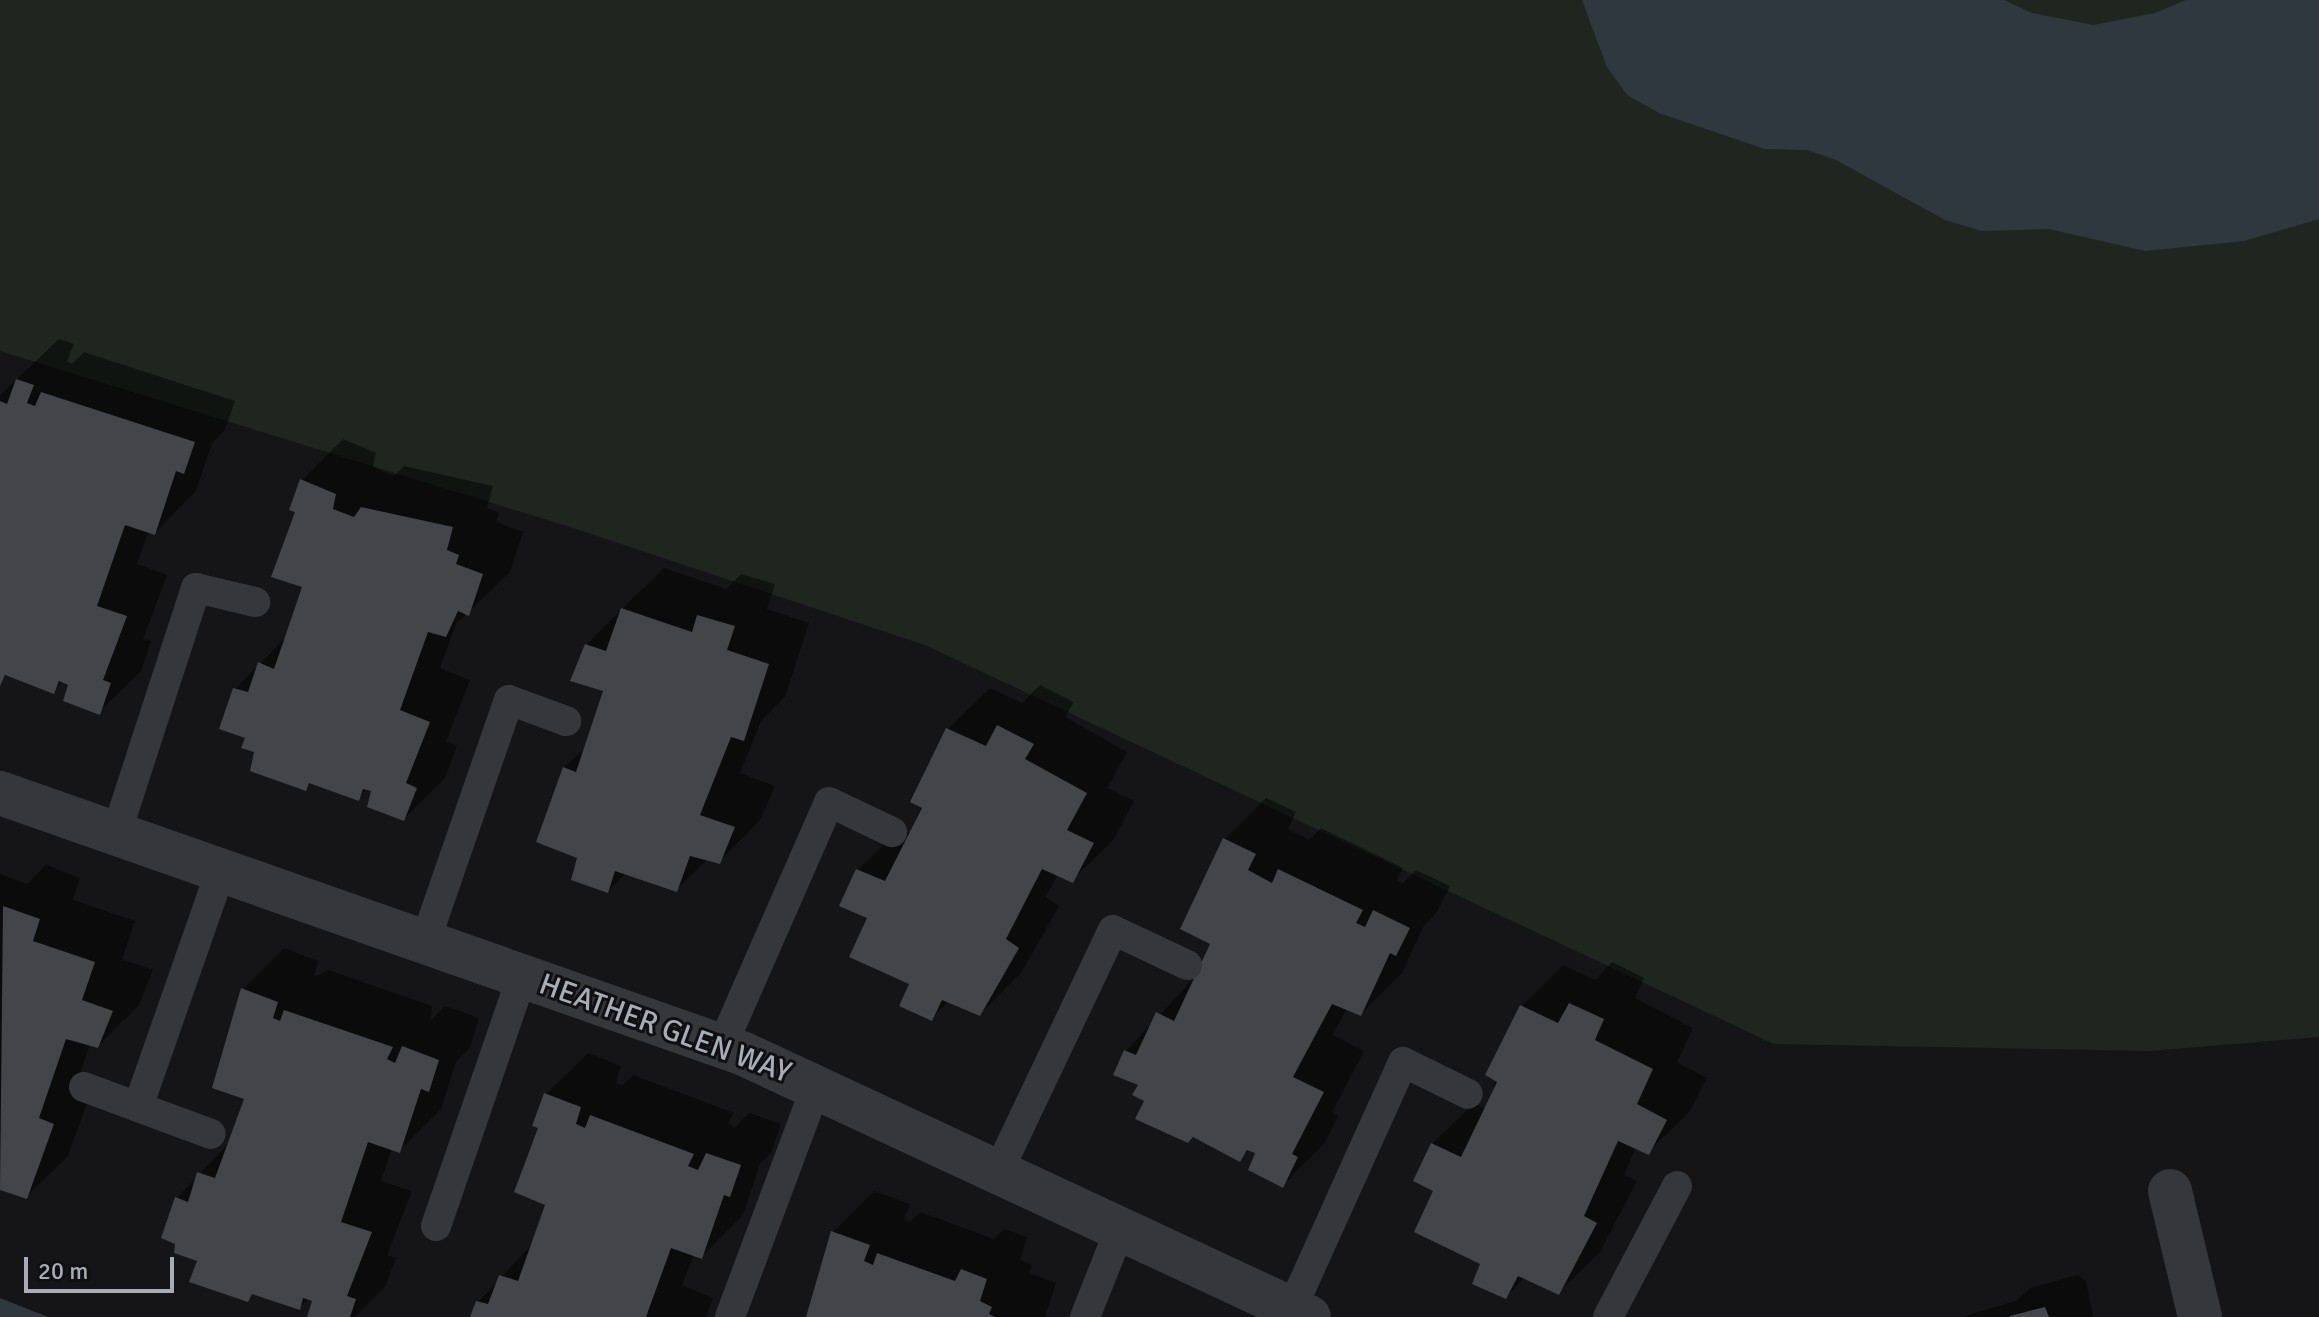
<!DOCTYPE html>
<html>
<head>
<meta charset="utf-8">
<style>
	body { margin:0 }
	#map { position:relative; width:2319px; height:1317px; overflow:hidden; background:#151517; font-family:Signika,sans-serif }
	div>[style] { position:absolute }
	.green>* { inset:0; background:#1f2620 }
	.water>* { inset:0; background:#2f383e }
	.shadow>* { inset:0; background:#0007 }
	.building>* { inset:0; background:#444549 }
	.service>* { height:30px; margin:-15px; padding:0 15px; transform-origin:15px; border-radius:15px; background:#36373b }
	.minor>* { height:44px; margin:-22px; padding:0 22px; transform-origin:22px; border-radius:22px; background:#36373b }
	span { translate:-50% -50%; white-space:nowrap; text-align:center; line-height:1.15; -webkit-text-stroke:6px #101012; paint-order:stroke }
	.street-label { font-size:30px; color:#a8acb6 }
	.scale { position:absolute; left:24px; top:1257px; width:150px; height:36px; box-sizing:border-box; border:4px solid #a8acb6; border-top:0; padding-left:10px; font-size:24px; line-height:28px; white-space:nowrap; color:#a8acb6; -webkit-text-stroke:6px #101012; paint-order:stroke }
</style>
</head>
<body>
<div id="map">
	<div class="green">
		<div style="clip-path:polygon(0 0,2319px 0,2319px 1037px,2149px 1051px,1774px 1044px,925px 645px,570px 527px,0 351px)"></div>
	</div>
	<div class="water">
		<div style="clip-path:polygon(1582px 0,2004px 0,2032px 13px,2093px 25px,2155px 13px,2186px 0,2319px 0,2319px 219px,2244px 241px,2145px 251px,2049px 229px,1982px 231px,1945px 220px,1836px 160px,1807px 150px,1765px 149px,1659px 113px,1627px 95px,1607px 67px)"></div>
		<div style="clip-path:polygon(0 1298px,48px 1317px,0 1317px)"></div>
	</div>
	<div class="shadow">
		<div style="clip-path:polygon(59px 339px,74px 344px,67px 361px,72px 364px,84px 352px,235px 401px,225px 430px,212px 443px,196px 491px,155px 533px,149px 531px,137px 564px,167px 575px,143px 639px,151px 641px,141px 671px,99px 712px,63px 681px,53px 691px,8px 674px,0 682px,0 395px)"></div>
		<div style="clip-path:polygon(343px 439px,376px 453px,373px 467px,394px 476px,404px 466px,493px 486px,487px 508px,499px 513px,496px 522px,523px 532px,510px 572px,456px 624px,440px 668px,470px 680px,446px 742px,457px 746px,445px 778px,404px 819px,368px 788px,358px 798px,312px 782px,305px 789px,247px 737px,235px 689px,289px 634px,305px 586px,298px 510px,302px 480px)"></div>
		<div style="clip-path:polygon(664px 568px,726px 589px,741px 574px,775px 584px,767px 609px,809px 623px,785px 697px,761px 721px,740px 773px,775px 786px,760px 820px,719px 862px,708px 859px,676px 890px,626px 873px,608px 891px,580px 856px,564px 768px,587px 746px,605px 690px,586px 645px)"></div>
		<div style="clip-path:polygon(1040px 685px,1074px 702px,1065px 717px,1127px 752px,1107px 788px,1134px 801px,1114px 839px,1072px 880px,1058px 874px,1046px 897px,1059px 906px,1021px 973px,980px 1014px,949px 1001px,931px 1019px,869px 917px,858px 870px,899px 829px,911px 834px,948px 729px,990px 688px,1022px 703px)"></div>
		<div style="clip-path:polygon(1266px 798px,1296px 812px,1288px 829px,1309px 840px,1321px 828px,1403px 868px,1396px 881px,1402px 884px,1416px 870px,1450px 886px,1437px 912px,1423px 927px,1402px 973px,1361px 1014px,1347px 1008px,1333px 1035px,1364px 1051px,1332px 1112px,1338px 1116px,1324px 1144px,1282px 1186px,1258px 1152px,1250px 1149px,1240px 1159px,1193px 1135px,1146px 1100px,1126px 1051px,1199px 973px,1213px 943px,1225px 839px)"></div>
		<div style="clip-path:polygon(46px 865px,80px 878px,73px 900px,135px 921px,122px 959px,153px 970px,139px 1005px,98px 1046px,90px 1044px,79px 1077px,94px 1083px,68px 1156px,26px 1197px,0 1188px,0 874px,27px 884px)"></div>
		<div style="clip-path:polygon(284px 948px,318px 961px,314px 977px,328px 970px,432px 1006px,431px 1020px,445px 1006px,479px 1018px,470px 1048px,456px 1062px,441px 1109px,400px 1150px,392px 1148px,381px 1181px,412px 1191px,387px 1255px,396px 1258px,385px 1287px,355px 1317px,311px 1317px,314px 1300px,309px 1298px,299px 1308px,254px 1292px,247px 1299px,200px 1260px,177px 1198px,231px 1141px,247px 1097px,243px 989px)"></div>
		<div style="clip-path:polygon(1612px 962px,1644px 978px,1635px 998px,1693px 1028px,1677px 1062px,1707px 1078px,1690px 1111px,1648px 1152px,1636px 1147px,1624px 1175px,1637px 1181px,1600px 1252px,1558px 1293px,1525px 1277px,1506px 1297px,1483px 1263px,1432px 1144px,1474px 1103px,1486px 1109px,1522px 1006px,1563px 965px,1595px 980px)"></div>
		<div style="clip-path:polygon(588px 1053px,621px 1066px,616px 1083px,623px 1085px,633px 1075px,734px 1113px,728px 1124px,735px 1127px,749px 1113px,781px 1124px,771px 1153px,760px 1164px,743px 1215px,701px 1257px,694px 1254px,682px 1285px,713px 1298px,706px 1317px,472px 1317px,478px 1302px,534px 1242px,548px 1204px,540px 1127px,546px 1094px)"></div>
		<div style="clip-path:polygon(874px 1191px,910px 1204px,904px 1220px,910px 1222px,920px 1212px,994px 1239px,1004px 1229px,1027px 1237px,1020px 1260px,1032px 1265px,1029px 1273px,1056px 1283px,1045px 1317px,808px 1317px,833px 1232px)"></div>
		<div style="clip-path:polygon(2078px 1275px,2086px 1281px,2093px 1317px,1961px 1317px,2016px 1301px,2030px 1288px)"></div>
	</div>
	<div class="building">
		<div style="clip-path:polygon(16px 379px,34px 385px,27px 403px,35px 406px,41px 392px,195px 442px,184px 474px,176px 471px,155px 535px,125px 525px,97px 606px,127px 616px,103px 680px,111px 683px,100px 715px,63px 701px,68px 685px,59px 681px,54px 694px,5px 675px,0 686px,0 401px,7px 404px)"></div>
		<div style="clip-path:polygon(300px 479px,336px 494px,333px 509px,354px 517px,361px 507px,453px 527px,447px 550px,459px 555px,456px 564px,483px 574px,469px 616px,458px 611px,446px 637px,428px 632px,400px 710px,430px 722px,406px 783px,417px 788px,404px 821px,367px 807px,371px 791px,363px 789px,359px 801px,309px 783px,306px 791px,250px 771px,254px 752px,241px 748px,245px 738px,219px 729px,233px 688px,248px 692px,258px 662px,274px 669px,302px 587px,271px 577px,295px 512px,289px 510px)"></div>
		<div style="clip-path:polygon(621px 608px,692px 632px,697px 615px,735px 626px,727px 650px,769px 664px,744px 741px,731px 737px,700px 815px,735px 827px,720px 864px,690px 856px,677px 892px,615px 871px,608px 893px,571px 880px,577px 858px,536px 842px,563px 767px,576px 772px,603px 691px,570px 681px,585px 644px,606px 651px)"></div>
		<div style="clip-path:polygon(997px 725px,1034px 744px,1025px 759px,1087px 793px,1067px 830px,1094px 843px,1073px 883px,1042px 869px,1006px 939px,1019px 948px,980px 1016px,942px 1000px,932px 1021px,899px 1006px,909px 984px,849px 957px,867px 918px,839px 906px,856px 869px,885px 881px,922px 808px,910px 802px,946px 728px,986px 746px)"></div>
		<div style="clip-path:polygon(1223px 838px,1256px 854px,1248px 870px,1272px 883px,1278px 869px,1363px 910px,1356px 923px,1365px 927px,1373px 910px,1410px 928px,1396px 956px,1390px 953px,1361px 1016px,1332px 1004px,1293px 1077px,1324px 1092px,1292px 1154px,1298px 1157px,1283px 1188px,1248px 1170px,1255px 1153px,1247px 1150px,1240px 1162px,1193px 1137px,1188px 1143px,1135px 1119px,1144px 1101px,1132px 1095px,1138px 1085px,1113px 1075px,1124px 1050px,1136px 1055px,1156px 1012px,1174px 1021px,1210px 944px,1180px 929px)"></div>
		<div style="clip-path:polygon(3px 906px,40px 919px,33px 941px,95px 962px,82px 1000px,113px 1011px,98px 1048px,66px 1039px,39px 1118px,54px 1124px,27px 1199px,0 1190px)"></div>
		<div style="clip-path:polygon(241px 988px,278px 1002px,273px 1018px,280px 1021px,284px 1010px,393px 1047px,387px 1059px,395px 1063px,402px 1046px,439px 1060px,429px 1092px,421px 1089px,400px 1153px,368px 1142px,341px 1222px,372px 1232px,347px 1296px,356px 1299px,350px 1317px,307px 1317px,312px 1301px,303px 1298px,300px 1310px,252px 1294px,248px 1302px,189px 1282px,197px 1261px,174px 1253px,175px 1244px,161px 1238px,175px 1197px,188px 1202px,197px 1172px,215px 1178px,244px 1099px,212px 1088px)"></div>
		<div style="clip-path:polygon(1569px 1003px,1604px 1019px,1595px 1040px,1653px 1069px,1637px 1104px,1667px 1120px,1649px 1155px,1618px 1141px,1584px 1216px,1597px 1223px,1559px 1295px,1518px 1276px,1506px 1299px,1472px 1284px,1480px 1264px,1414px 1232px,1433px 1191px,1413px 1181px,1431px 1143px,1461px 1157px,1497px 1082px,1485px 1075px,1520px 1005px,1558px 1023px)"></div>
		<div style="clip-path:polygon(544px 1093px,581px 1107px,576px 1124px,585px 1128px,590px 1115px,694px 1154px,688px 1166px,698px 1170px,706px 1153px,741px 1165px,730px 1197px,724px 1195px,702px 1259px,671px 1248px,646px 1317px,470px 1317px,476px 1301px,488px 1304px,499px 1275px,518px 1281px,545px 1205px,514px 1192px,538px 1128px,532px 1126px)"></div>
		<div style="clip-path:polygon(831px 1231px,870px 1245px,864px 1261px,873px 1265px,877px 1253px,955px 1281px,961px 1269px,987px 1279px,980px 1301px,992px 1307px,989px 1314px,995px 1317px,806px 1317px)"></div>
		<div style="clip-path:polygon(2045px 1307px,2049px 1317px,2010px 1317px,2010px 1316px)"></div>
	</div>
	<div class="service">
		<div style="left:116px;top:834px;width:259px;rotate:-72deg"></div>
		<div style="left:196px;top:588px;width:61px;rotate:13.3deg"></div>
		<div style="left:425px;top:942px;width:256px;rotate:-70.9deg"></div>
		<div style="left:509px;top:700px;width:61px;rotate:20.2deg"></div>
		<div style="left:722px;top:1046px;width:266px;rotate:-66.3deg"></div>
		<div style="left:829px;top:802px;width:70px;rotate:25.5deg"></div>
		<div style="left:84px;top:1087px;width:135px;rotate:20.3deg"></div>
		<div style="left:138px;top:1107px;width:251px;rotate:-70.7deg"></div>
		<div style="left:997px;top:1174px;width:270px;rotate:-64.6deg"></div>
		<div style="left:1113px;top:930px;width:82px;rotate:25.3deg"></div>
		<div style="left:436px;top:1226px;width:264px;rotate:-71deg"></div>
		<div style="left:1292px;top:1308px;width:270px;rotate:-65.7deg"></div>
		<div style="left:1403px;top:1062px;width:72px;rotate:26.2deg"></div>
		<div style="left:730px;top:1317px;width:246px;rotate:-69.5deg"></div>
		<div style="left:1085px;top:1317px;width:95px;rotate:-68.3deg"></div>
		<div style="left:1608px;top:1317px;width:148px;rotate:-62.2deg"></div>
	</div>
	<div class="minor">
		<div style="left:0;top:793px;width:788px;rotate:19.33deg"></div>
		<div style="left:744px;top:1054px;width:623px;rotate:24.96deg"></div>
		<div style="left:2170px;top:1191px;width:130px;rotate:76.6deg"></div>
	</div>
	<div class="street-label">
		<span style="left:665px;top:1029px;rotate:20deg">HEATHER GLEN WAY</span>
	</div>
	<div class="scale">20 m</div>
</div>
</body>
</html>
